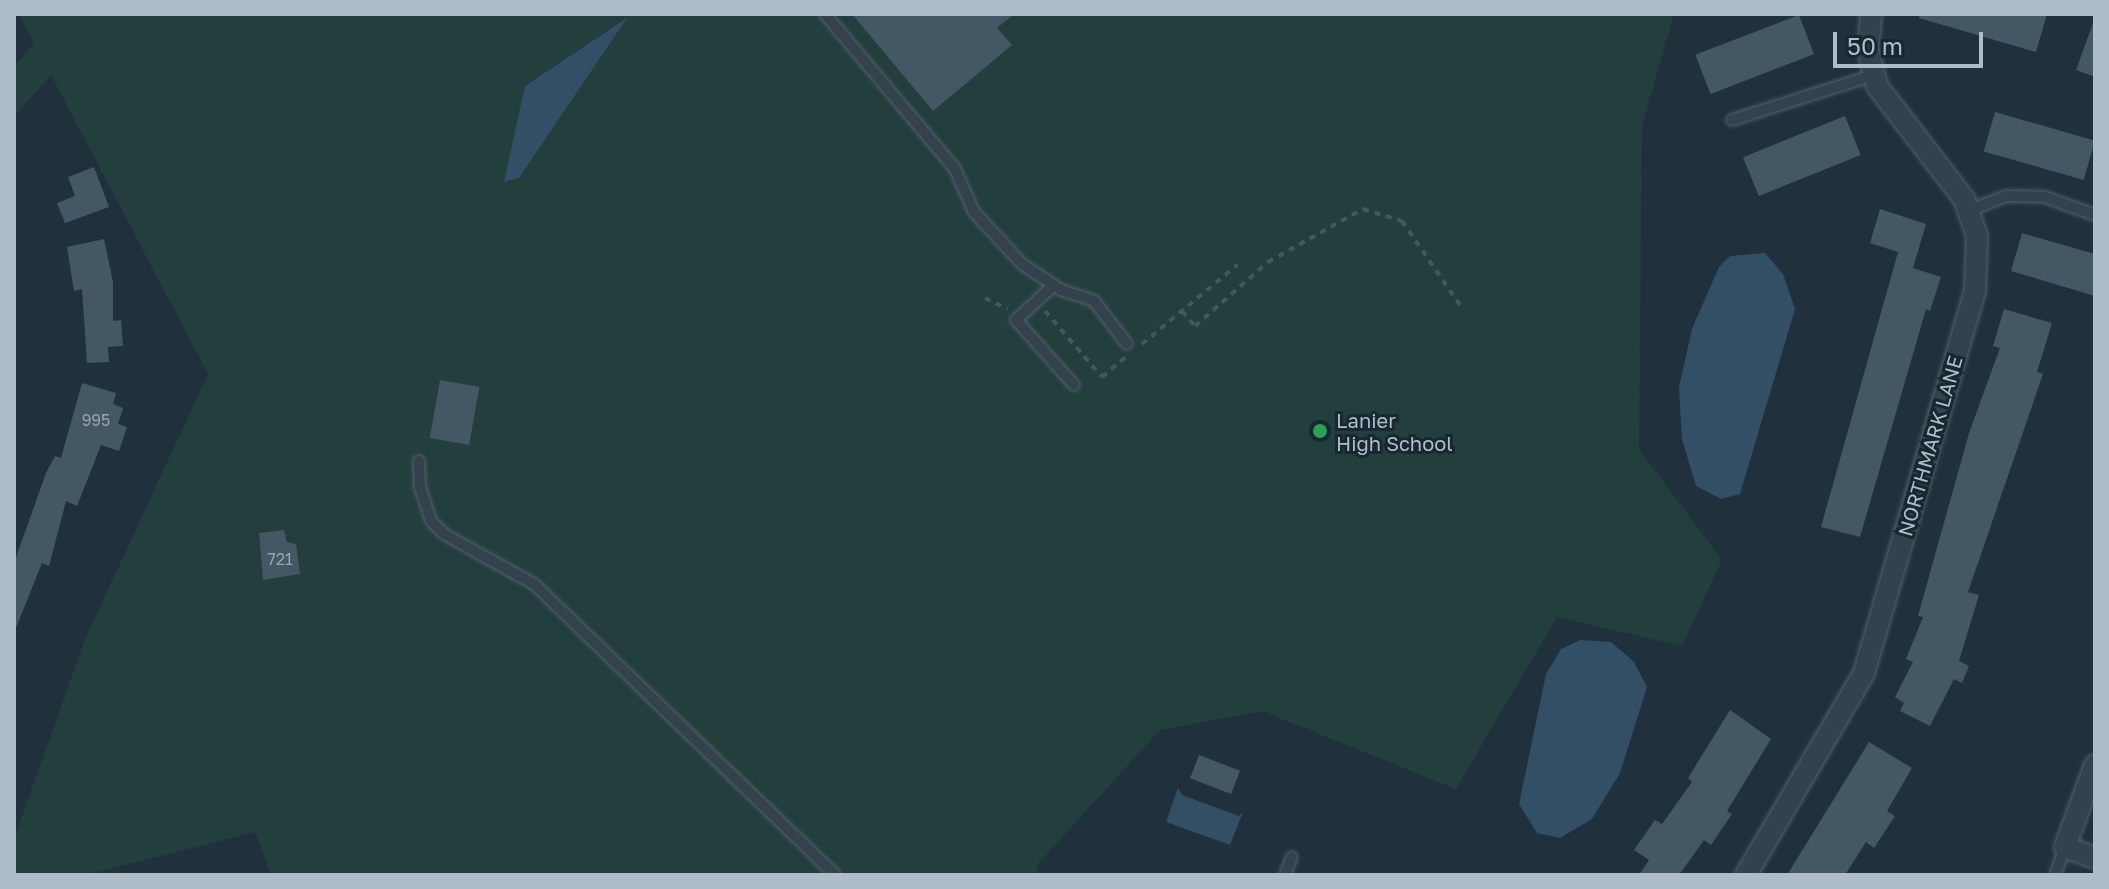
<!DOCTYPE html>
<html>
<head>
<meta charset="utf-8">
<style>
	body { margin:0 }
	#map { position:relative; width:2109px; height:889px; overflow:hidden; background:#20313d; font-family:"Golos Text",sans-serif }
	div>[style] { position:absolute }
	.green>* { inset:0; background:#223e3d }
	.water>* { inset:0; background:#324f66 }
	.building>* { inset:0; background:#445764; transform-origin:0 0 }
	.path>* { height:4px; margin-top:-2px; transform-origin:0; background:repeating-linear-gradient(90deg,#405a59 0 6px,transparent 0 12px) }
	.roads { filter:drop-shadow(0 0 2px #52606a) drop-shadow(0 0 2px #52606a) }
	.lane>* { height:10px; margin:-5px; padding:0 5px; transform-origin:5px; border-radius:5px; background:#34424d }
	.street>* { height:20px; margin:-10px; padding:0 10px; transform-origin:10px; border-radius:10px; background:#34424d }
	.dots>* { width:22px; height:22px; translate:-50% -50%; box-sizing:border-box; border:4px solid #192731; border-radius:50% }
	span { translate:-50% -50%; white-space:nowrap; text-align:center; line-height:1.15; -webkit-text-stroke:6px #192731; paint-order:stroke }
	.number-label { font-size:16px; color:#94a4b0 }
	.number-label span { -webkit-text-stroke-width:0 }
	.poi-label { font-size:20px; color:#afbdc9 }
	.left { translate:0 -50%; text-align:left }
	.street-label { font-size:20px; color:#afbdc9 }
	.frame { position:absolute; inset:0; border:16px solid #afbdc9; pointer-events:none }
	.scale { position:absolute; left:1833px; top:32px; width:150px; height:36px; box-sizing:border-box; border:4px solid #afbdc9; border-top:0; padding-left:10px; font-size:24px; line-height:28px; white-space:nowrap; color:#afbdc9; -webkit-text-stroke:6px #192731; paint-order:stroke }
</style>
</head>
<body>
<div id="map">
	<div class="green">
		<div style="clip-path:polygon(19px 14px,1674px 14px,1642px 126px,1639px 449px,1722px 560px,1682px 646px,1557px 617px,1456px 789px,1262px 711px,1160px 730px,1037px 865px,1038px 875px,271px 875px,255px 832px,85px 875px,14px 875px,14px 839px,85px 639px,208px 374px,51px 75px,14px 117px,14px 66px,34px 43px)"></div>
	</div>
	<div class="water">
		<div style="clip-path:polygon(627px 18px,519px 178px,504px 182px,525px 86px)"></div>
		<div style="clip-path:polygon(1765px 253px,1783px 274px,1795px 309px,1740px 494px,1721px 499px,1696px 486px,1682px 439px,1679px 387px,1692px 329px,1719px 267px,1730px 256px)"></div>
		<div style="clip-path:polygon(1580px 640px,1611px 642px,1634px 662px,1647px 687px,1620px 773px,1592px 819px,1560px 838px,1537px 833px,1519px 804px,1546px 674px,1561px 649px)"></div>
		<div style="clip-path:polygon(1178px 788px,1182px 795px,1239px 816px,1243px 812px,1230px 845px,1166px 822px)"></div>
	</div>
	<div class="building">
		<div style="clip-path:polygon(852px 14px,1014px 14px,997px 28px,1012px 45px,933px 111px)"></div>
		<div style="clip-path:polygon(1920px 14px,2047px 14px,2036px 52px,1919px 18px)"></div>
		<div style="left:1799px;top:15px;width:42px;height:111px;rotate:69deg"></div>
		<div style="clip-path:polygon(2093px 23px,2095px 23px,2095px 77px,2076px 70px)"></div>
		<div style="left:1995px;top:112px;width:104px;height:41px;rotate:16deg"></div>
		<div style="left:1845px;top:116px;width:42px;height:110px;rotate:68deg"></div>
		<div style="clip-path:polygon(94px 167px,109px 207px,65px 223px,57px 203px,75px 196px,68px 177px)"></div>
		<div style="clip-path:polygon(1880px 209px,1926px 224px,1913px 268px,1941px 277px,1930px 311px,1926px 309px,1860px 537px,1821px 527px,1898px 252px,1870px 243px)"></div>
		<div style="clip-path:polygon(2022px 233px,2095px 254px,2095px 296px,2011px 271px)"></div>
		<div style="clip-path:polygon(104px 239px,113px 282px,113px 321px,121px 320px,123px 346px,108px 347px,109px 362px,87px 363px,82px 289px,74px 291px,67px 247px)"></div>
		<div style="clip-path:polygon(2004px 309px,2052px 323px,2037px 372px,2043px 374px,1968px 592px,1979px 595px,1959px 661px,1969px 666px,1962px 683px,1954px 679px,1930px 726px,1900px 711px,1904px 703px,1895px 697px,1913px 662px,1906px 659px,1923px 617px,1918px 616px,1969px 433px,2000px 348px,1993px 346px)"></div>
		<div style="left:440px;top:380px;width:40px;height:59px;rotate:10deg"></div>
		<div style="clip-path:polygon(82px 383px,116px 393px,113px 404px,123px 408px,118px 424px,127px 427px,119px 451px,101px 445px,77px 506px,66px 501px,49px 566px,42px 563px,14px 633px,14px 563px,46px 473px,55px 456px,61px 458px)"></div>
		<div style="clip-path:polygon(284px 530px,287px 542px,296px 544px,300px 574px,263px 580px,259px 533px)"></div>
		<div style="clip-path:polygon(1730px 710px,1771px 739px,1727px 811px,1732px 814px,1711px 845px,1704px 840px,1679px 875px,1639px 875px,1649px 860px,1634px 850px,1655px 820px,1662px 824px,1692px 782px,1688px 778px)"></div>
		<div style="clip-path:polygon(1869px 742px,1912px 768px,1887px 811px,1895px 816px,1874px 848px,1866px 842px,1845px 875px,1787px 875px)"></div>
		<div style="left:1199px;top:755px;width:44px;height:25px;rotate:21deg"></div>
	</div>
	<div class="path">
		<div style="left:985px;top:298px;width:25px;rotate:26deg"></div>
		<div style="left:1045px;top:311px;width:87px;rotate:49.2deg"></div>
		<div style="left:1102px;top:377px;width:31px;rotate:-40deg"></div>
		<div style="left:1182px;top:311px;width:20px;rotate:49deg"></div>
		<div style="left:1195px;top:326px;width:97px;rotate:-41.2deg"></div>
		<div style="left:1268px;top:262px;width:109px;rotate:-29.2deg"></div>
		<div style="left:1363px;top:209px;width:41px;rotate:17.1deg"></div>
		<div style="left:1402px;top:221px;width:104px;rotate:55.5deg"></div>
		<div style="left:1142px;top:344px;width:124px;rotate:-39.7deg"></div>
	</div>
	<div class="roads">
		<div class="lane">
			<div style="left:825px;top:14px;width:202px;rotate:50deg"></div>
			<div style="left:955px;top:169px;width:47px;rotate:66.2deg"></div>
			<div style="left:974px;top:212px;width:71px;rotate:47.3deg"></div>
			<div style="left:1022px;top:264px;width:47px;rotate:33.7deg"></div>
			<div style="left:1061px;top:290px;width:35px;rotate:18deg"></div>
			<div style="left:1094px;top:301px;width:54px;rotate:52.5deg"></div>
			<div style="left:1732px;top:120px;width:149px;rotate:-17.6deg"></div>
			<div style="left:1968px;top:211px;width:41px;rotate:-21.5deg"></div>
			<div style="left:2006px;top:196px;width:39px;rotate:1deg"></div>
			<div style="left:2045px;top:197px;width:53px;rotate:19.8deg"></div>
			<div style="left:1054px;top:285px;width:52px;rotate:137.4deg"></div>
			<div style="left:1016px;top:320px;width:87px;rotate:48.3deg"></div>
			<div style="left:419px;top:461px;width:26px;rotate:88deg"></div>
			<div style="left:420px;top:487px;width:36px;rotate:72deg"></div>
			<div style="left:431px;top:521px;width:18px;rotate:45deg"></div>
			<div style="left:444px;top:534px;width:103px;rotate:29.1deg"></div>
			<div style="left:534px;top:584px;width:419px;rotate:44deg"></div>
			<div style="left:1285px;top:875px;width:19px;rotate:-69deg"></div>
			<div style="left:2055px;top:875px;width:30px;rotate:-70deg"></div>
		</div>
		<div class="street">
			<div style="left:2095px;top:765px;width:87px;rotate:110.1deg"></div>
			<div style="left:2065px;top:847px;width:32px;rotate:20deg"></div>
			<div style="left:1746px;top:875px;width:234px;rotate:-59.7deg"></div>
			<div style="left:1864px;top:673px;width:398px;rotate:-73.8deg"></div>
			<div style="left:1975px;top:291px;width:55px;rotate:-87.9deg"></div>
			<div style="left:1977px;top:236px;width:39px;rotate:-109deg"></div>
			<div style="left:1964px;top:199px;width:143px;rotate:-127.6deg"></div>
			<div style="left:1877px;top:86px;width:37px;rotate:-104deg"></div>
			<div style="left:1868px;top:50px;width:36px;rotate:-85deg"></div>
		</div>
	</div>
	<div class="dots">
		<div style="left:1320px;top:431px;background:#2e9e5b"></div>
	</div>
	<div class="number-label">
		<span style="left:96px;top:420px">995</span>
		<span style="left:280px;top:559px">721</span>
	</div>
	<div class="poi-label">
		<span class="left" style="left:1336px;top:432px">Lanier<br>High School</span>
	</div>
	<div class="street-label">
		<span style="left:1930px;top:446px;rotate:-74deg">NORTHMARK LANE</span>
	</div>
	<div class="frame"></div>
	<div class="scale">50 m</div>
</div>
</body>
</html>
